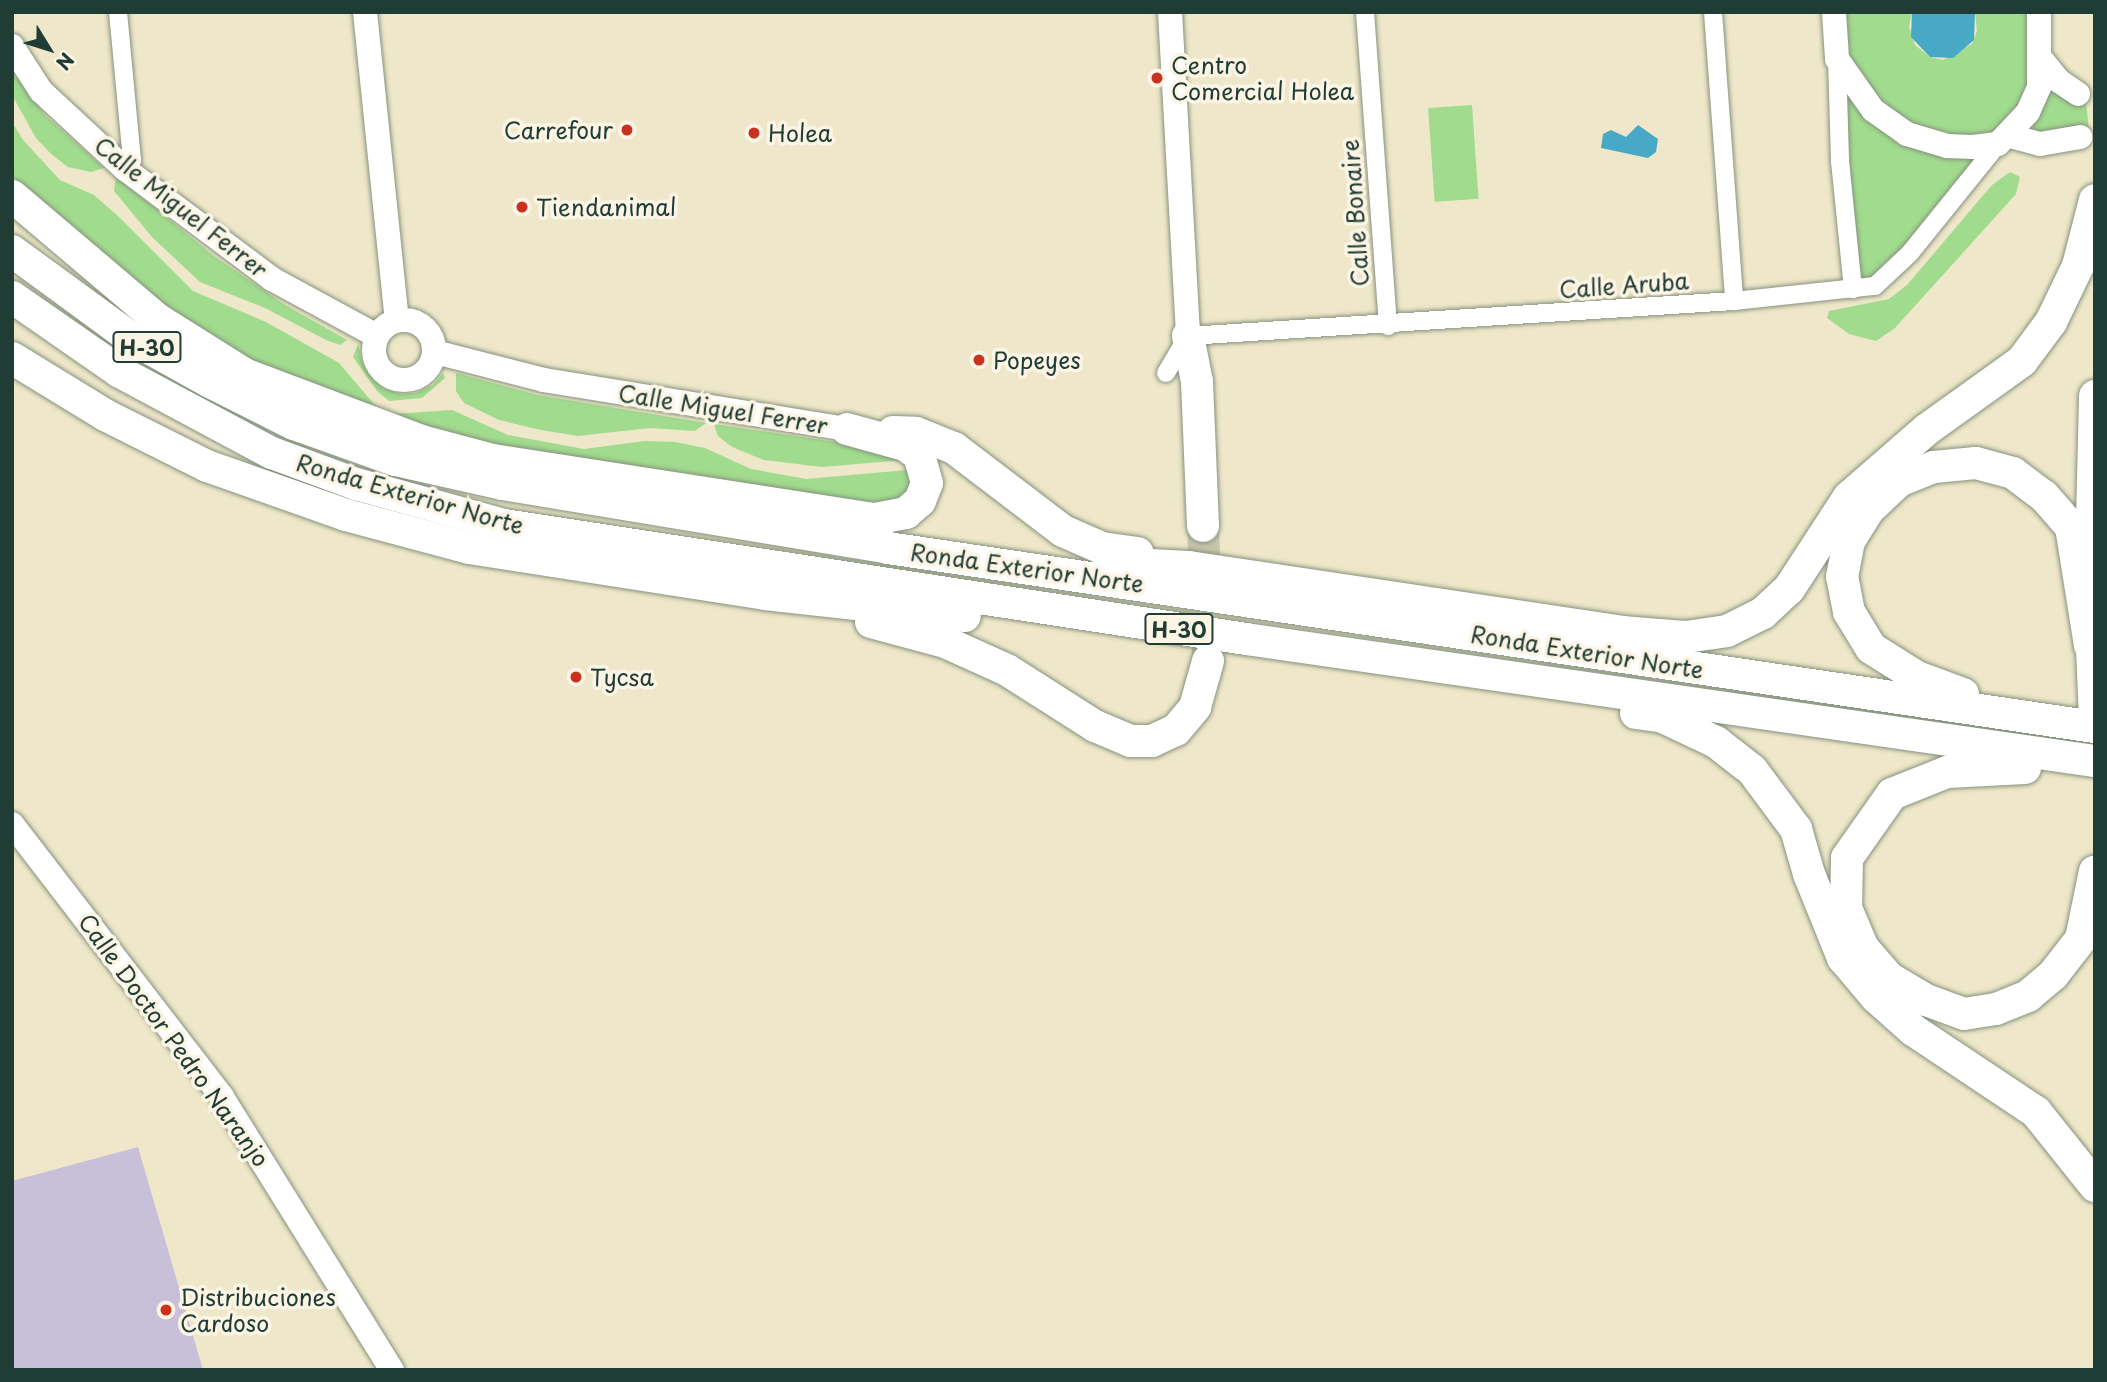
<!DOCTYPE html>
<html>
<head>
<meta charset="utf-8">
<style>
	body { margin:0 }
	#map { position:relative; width:2107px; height:1382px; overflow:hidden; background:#eee7c9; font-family:"Playpen Sans",sans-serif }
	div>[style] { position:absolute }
	.industrial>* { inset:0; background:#c8bfd8 }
	.green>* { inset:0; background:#a1db8e; transform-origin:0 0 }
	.water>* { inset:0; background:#47a9c6 }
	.highway-tunnel>* { height:32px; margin-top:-16px; transform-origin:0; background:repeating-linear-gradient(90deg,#c5c5ab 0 32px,transparent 0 48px) }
	.roads { filter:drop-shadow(0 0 2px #86927e) drop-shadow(0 0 2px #86927e) }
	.street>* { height:18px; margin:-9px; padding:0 9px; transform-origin:9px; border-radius:9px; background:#fff }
	.secondary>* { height:24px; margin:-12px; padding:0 12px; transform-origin:12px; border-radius:12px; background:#fff }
	.secondary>.ring { margin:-12px; padding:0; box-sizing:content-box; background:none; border:24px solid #fff; border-radius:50% }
	.highway>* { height:32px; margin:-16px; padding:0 16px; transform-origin:16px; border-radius:16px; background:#fff }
	.dots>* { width:19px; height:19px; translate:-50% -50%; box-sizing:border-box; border:4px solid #fcf5e5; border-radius:50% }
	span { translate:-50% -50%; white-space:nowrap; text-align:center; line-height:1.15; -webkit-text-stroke:7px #fcf5e5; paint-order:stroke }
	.shield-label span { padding:2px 5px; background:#fcf5e5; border:2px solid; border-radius:5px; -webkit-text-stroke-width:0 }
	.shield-label { font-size:21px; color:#1f3d34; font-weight:700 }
	.poi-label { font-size:23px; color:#1f3d34 }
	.left { translate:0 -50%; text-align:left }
	.right { translate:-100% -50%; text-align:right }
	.street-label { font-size:23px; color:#1f3d34 }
	.frame { position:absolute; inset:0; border:14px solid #1f3d34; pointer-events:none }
	.north { position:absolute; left:14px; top:14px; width:70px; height:70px; -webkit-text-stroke:5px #fcf5e5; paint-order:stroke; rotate:128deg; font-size:19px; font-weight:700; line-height:28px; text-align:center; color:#1f3d34 }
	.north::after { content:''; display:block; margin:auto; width:24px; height:32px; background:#1f3d34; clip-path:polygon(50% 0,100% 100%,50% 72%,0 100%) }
</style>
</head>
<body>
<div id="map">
	<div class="industrial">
		<div style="clip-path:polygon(138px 1147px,203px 1370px,12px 1370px,12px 1181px)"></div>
	</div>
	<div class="green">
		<div style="clip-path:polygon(1844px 12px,1912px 12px,1909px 27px,1915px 45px,1930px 57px,1943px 60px,1972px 44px,1977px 31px,1975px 12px,2032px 12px,2031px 82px,2021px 105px,2004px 127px,1977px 136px,1941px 137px,1901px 124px,1852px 70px)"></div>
		<div style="clip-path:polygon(12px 71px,45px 115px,104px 168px,91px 172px,68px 167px,51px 154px,36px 138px,12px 95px)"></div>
		<div style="clip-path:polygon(2049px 88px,2086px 102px,2089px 130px,2038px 136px,2032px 125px)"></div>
		<div style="clip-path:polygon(1846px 92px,1978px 159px,1880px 276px,1857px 283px)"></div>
		<div style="left:1472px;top:105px;width:94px;height:44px;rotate:86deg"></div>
		<div style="clip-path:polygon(12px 122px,23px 140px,60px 180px,94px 195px,119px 217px,193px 291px,266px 322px,339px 363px,379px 410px,393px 414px,452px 410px,508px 435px,584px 449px,644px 441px,675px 442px,705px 448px,751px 469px,806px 479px,918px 469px,915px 493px,880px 510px,421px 432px,229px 351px,191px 326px,124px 275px,12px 176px)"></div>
		<div style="clip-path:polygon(2010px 172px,2020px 177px,2016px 194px,1895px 328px,1876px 341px,1849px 334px,1827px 318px,1829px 311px,1889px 299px,1907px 285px,1992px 185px)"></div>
		<div style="clip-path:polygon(116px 176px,214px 256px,287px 306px,347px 340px,340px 345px,326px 340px,265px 308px,200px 282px,152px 237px,114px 191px)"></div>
		<div style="clip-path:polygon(358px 344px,362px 362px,382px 388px,401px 394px,416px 393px,433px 385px,443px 373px,445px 378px,422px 398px,389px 401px,377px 391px,353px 357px)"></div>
		<div style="clip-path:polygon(456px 373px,538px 395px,706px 423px,695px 431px,650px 428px,578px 436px,541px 430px,499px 420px,464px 403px,456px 391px)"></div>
		<div style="clip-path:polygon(714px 424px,876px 448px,904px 460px,822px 467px,764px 460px,732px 447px,718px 436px)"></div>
	</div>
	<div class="water">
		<div style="clip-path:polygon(1912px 12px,1975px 12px,1974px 40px,1953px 58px,1930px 57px,1911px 37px)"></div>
		<div style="clip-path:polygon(1638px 125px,1658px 139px,1656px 152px,1648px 158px,1601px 148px,1603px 134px,1611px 130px,1626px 137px)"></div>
	</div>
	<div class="highway-tunnel">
		<div style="left:1203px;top:526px;width:133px;rotate:87.8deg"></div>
	</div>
	<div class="roads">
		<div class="street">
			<div style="left:118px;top:12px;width:149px;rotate:84.6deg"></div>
			<div style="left:132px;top:160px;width:11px;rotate:128deg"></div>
			<div style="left:1365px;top:12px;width:315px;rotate:85.8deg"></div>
			<div style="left:1713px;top:12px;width:290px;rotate:85.8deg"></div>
			<div style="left:1837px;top:59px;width:102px;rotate:88.3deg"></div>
			<div style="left:1840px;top:161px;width:129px;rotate:84.2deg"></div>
			<div style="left:1166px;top:373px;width:43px;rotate:-59.3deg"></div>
			<div style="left:1188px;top:336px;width:547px;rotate:-3.67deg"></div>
			<div style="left:1734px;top:301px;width:142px;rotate:-6.1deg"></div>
			<div style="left:1875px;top:286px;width:48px;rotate:-43.3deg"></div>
			<div style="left:1910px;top:253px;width:140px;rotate:-51.1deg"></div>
		</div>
		<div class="secondary">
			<div style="left:365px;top:12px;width:310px;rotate:84.1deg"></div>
			<div style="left:1170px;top:12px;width:324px;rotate:86.8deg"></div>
			<div style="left:1834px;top:12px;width:47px;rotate:86.3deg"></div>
			<div style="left:1837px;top:59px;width:62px;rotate:54.8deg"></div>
			<div style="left:1873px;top:110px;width:42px;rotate:35.2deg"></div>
			<div style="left:1907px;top:134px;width:42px;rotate:16.7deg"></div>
			<div style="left:1947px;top:146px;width:26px;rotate:2deg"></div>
			<div style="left:1973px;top:147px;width:25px;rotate:-7deg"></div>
			<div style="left:1998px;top:144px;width:44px;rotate:-46.8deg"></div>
			<div style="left:2028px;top:112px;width:27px;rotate:-66deg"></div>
			<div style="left:2039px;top:87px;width:75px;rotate:-90deg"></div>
			<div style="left:12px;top:46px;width:54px;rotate:57.2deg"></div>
			<div style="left:41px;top:91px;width:115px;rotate:42.9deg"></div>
			<div style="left:125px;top:169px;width:184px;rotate:36.8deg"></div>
			<div style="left:272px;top:279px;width:119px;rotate:28.5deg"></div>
			<div style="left:2042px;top:60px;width:27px;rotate:51deg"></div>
			<div style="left:2059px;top:81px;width:23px;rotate:34deg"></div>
			<div style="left:2010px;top:136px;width:31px;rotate:15deg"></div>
			<div style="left:2040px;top:144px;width:41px;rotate:-9.9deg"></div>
			<div class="ring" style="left:374px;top:320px;width:36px;height:36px"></div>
			<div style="left:435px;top:352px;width:113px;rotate:14.4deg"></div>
			<div style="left:544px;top:380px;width:307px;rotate:9.2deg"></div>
			<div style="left:12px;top:824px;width:344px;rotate:52.4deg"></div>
			<div style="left:222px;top:1097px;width:322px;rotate:58.1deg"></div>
		</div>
		<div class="highway">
			<div style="left:12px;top:196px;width:190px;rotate:40.3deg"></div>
			<div style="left:157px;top:319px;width:124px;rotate:32.2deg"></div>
			<div style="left:12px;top:251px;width:147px;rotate:36.2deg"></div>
			<div style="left:131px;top:338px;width:90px;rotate:29.1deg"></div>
			<div style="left:210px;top:382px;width:94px;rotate:26.6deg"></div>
			<div style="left:294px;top:424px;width:107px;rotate:19.6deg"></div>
			<div style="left:395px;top:460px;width:111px;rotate:12.5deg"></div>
			<div style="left:503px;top:484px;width:390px;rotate:9.4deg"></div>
			<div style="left:888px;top:548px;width:1220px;rotate:8.44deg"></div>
			<div style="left:12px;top:297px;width:131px;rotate:34.8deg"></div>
			<div style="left:120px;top:372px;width:172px;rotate:28.1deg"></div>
			<div style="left:272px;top:453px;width:90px;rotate:20.3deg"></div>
			<div style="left:356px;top:484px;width:154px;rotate:15.5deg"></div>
			<div style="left:504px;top:525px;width:751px;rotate:8.73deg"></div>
			<div style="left:1246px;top:639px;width:858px;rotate:8.18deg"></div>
			<div style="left:1188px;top:336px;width:47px;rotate:78.9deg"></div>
			<div style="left:1197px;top:382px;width:144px;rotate:87.6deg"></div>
			<div style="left:12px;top:358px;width:109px;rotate:31.5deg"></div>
			<div style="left:105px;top:415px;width:114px;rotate:26.6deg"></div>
			<div style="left:207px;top:466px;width:147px;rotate:19.4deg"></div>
			<div style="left:346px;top:515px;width:127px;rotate:15deg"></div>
			<div style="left:469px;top:548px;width:300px;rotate:8.8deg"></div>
			<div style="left:765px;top:594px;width:201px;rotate:6.3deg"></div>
			<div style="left:244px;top:374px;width:189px;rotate:20.7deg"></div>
			<div style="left:421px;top:441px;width:74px;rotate:14.8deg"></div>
			<div style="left:493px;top:460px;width:387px;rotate:8.8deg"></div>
			<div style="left:875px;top:519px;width:32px;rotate:-11deg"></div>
			<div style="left:906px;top:513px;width:18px;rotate:-41deg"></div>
			<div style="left:920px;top:501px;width:19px;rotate:-69deg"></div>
			<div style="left:927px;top:483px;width:29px;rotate:-106deg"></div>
			<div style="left:919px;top:455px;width:17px;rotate:-144deg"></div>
			<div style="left:905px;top:445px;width:60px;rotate:-164.6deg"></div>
			<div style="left:893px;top:432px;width:23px;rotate:2deg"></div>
			<div style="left:916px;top:433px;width:41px;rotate:21.5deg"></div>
			<div style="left:954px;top:448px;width:137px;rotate:37.3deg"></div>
			<div style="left:1063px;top:531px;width:43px;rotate:23.6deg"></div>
			<div style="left:1102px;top:548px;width:36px;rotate:8deg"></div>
			<div style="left:2091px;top:561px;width:165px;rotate:-88.6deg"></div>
			<div style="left:1111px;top:563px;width:78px;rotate:2.9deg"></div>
			<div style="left:1189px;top:567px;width:438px;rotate:8.5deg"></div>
			<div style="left:1622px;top:632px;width:64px;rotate:4.5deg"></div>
			<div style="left:1686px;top:637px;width:41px;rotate:-8.3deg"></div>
			<div style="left:1727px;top:631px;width:40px;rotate:-26.6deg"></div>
			<div style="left:1763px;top:613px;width:35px;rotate:-43deg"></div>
			<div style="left:1789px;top:589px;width:110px;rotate:-56.9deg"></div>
			<div style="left:1849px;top:497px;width:102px;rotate:-41deg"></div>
			<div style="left:1926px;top:430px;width:118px;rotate:-35.7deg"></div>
			<div style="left:2022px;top:361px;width:49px;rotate:-53.4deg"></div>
			<div style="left:2051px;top:322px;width:62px;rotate:-64.3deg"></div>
			<div style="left:2078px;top:266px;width:68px;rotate:-75.6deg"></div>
			<div style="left:871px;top:622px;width:77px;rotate:15.1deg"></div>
			<div style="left:945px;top:642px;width:68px;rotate:24.3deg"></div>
			<div style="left:1007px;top:670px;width:104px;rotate:32.5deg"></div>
			<div style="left:1095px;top:726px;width:38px;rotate:23deg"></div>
			<div style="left:1130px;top:741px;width:22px"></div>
			<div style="left:1152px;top:741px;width:26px;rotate:-25deg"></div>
			<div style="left:1176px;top:730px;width:30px;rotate:-50deg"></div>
			<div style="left:1195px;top:707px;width:48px;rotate:-74.2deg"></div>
			<div style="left:2091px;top:624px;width:96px;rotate:87.6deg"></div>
			<div style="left:1963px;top:694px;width:49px;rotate:-159.7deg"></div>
			<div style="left:1917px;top:677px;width:54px;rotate:-147.8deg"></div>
			<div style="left:1871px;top:648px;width:42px;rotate:-121.4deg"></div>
			<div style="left:1849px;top:612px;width:36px;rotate:-101deg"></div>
			<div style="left:1842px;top:577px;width:37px;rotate:-79deg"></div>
			<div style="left:1849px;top:541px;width:36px;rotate:-58deg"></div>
			<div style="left:1868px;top:510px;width:42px;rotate:-43.1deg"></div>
			<div style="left:1899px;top:481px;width:38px;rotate:-22deg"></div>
			<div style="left:1934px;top:467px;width:42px;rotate:-5.4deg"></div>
			<div style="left:1976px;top:463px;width:38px;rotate:15deg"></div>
			<div style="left:2013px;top:473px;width:39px;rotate:37deg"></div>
			<div style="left:2044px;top:496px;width:41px;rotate:48.9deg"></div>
			<div style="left:2071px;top:527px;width:120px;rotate:80.9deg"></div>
			<div style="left:1636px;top:713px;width:27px;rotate:8deg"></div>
			<div style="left:1663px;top:717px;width:59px;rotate:25.3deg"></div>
			<div style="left:1716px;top:742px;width:46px;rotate:37.9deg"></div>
			<div style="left:1752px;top:770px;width:74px;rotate:53.3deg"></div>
			<div style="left:1796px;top:829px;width:47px;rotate:73.9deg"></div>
			<div style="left:1809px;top:874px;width:91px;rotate:68deg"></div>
			<div style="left:1843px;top:958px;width:51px;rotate:49.8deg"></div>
			<div style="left:1876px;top:997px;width:50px;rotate:41.7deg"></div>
			<div style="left:1913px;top:1030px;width:148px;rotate:33.7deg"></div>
			<div style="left:2036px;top:1112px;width:95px;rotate:51.4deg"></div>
			<div style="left:2025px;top:768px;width:78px;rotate:177.1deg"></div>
			<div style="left:1947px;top:772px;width:59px;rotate:158.2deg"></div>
			<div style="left:1892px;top:794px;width:78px;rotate:125.1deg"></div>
			<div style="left:1847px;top:858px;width:50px;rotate:91.1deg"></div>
			<div style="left:1846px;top:908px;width:43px;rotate:67deg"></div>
			<div style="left:1863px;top:948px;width:40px;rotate:49deg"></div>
			<div style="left:1889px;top:978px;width:43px;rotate:30.7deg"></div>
			<div style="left:1926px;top:1000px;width:40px;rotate:20.2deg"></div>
			<div style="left:1964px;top:1014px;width:32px;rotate:-9deg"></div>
			<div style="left:1996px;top:1009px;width:35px;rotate:-22deg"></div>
			<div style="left:2028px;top:996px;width:33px;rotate:-40deg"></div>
			<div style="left:2053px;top:975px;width:46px;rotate:-52.1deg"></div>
			<div style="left:2081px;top:939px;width:69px;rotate:-78.4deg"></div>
		</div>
	</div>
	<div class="dots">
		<div style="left:1157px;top:78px;background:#c8321e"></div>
		<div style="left:627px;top:130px;background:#c8321e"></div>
		<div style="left:754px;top:133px;background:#c8321e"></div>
		<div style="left:522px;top:207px;background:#c8321e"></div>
		<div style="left:979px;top:360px;background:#c8321e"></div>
		<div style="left:576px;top:677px;background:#c8321e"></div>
		<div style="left:166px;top:1310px;background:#c8321e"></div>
	</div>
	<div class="shield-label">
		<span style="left:147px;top:347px">H-30</span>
		<span style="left:1179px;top:629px">H-30</span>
	</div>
	<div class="poi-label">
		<span class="left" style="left:1171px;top:78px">Centro<br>Comercial Holea</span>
		<span class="right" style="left:613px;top:130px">Carrefour</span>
		<span class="left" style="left:768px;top:133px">Holea</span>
		<span class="left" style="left:536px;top:207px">Tiendanimal</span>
		<span class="left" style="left:993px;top:360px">Popeyes</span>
		<span class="left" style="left:590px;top:677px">Tycsa</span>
		<span class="left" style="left:180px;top:1310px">Distribuciones<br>Cardoso</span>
	</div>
	<div class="street-label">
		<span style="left:181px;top:207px;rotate:38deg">Calle Miguel Ferrer</span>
		<span style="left:1355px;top:213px;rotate:-94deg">Calle Bonaire</span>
		<span style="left:1624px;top:285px;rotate:-4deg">Calle Aruba</span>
		<span style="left:723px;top:409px;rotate:9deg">Calle Miguel Ferrer</span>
		<span style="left:410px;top:494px;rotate:16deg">Ronda Exterior Norte</span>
		<span style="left:1027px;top:568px;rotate:8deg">Ronda Exterior Norte</span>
		<span style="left:1587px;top:652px;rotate:9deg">Ronda Exterior Norte</span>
		<span style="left:174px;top:1040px;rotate:54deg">Calle Doctor Pedro Naranjo</span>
	</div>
	<div class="frame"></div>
	<div class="north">N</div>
</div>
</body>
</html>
